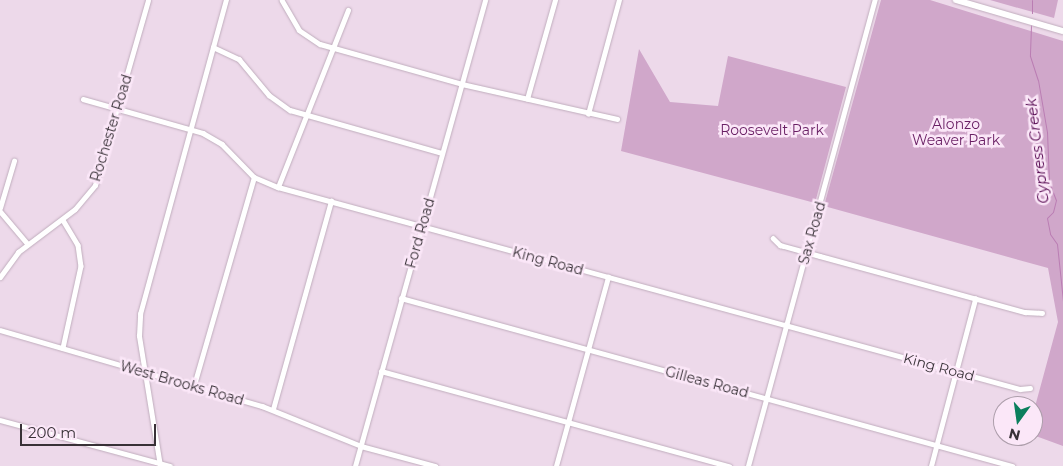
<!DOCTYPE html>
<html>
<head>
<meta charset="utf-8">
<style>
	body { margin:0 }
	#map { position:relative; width:1063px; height:466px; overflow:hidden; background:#edd9ea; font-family:Montserrat,sans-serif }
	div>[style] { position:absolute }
	.green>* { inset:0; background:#d0a7ca }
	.stream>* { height:1px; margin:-0.5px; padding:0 0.5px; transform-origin:0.5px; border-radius:0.5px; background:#ba7db3 }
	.roads { filter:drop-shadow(0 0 1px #c0adbd) drop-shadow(0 0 1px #c0adbd) }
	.minor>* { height:4.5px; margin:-2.25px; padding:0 2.25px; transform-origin:2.25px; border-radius:2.25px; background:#fff }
	.tertiary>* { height:5px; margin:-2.5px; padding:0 2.5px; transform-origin:2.5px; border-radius:2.5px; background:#fff }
	.secondary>* { height:5.5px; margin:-2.75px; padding:0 2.75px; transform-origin:2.75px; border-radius:2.75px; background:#fff }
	span { translate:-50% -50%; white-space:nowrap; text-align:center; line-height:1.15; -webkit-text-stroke:5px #fbe7f8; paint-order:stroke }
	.park-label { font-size:14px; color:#691f64 }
	.street-label { font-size:14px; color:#383137 }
	.water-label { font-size:15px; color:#570a52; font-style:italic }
	.north { position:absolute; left:993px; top:396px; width:50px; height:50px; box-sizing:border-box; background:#fbe7f8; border:1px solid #ad9eab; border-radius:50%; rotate:194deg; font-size:14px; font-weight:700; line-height:20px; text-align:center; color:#383137 }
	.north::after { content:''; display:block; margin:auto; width:18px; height:22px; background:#0b7f5d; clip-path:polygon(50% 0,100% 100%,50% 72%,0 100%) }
	.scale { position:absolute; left:20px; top:424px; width:136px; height:22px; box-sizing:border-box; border:2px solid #383137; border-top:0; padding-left:6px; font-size:15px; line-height:18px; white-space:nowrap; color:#383137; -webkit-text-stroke:4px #fbe7f8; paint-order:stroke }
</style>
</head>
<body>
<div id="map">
	<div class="green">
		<div style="clip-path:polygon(881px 0,930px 0,1063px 41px,1063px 446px,1033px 435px,1033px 414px,1058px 322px,1048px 268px,824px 206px)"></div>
		<div style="clip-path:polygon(990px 0,1058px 0,1054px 18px)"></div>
		<div style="clip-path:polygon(639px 49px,670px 102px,718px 106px,728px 56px,846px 87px,815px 203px,621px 151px)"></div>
	</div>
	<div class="stream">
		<div style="left:1032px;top:0;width:13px;rotate:90deg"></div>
		<div style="left:1031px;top:25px;width:31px;rotate:92deg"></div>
		<div style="left:1030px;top:56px;width:25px;rotate:72deg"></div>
		<div style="left:1038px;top:80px;width:53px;rotate:80.2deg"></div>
		<div style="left:1047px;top:132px;width:50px;rotate:87.7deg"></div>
		<div style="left:1049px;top:182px;width:19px;rotate:69deg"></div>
		<div style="left:1056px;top:200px;width:12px;rotate:104deg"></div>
		<div style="left:1053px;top:212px;width:8px;rotate:135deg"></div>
		<div style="left:1047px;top:218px;width:16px;rotate:79deg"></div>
		<div style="left:1050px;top:234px;width:12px;rotate:55deg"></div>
		<div style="left:1057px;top:244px;width:57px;rotate:84deg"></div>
	</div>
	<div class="roads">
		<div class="minor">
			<div style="left:282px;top:0;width:34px;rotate:60deg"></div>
			<div style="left:299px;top:30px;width:25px;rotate:34deg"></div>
			<div style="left:320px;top:44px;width:148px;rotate:15.7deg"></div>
			<div style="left:462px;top:84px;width:159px;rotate:12.7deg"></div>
			<div style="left:213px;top:47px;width:29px;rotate:25deg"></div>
			<div style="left:239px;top:59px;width:47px;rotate:50.2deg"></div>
			<div style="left:269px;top:95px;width:26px;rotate:36deg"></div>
			<div style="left:290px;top:110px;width:158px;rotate:15.8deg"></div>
			<div style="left:83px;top:99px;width:125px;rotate:15.8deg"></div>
			<div style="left:203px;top:133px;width:22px;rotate:30deg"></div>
			<div style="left:222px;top:144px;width:46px;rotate:45.9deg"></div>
			<div style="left:254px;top:177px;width:26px;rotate:23deg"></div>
			<div style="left:278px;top:187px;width:769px;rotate:15.23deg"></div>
			<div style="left:1020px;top:389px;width:10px;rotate:-6deg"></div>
			<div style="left:527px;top:99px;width:103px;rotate:-74.2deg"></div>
			<div style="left:588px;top:114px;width:118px;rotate:-74.8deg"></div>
			<div style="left:278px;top:187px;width:190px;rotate:-68.4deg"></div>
			<div style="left:0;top:208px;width:49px;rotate:-73.4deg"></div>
			<div style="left:0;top:211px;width:42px;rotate:49.8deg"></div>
			<div style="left:63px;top:220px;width:29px;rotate:59deg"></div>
			<div style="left:78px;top:245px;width:21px;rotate:82deg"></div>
			<div style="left:81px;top:266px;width:84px;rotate:102.4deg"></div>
			<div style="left:773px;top:238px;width:10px;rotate:45deg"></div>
			<div style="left:780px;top:245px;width:41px;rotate:15.4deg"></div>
			<div style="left:820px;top:256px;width:213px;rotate:15.3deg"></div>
			<div style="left:1025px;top:312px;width:17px;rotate:3deg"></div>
			<div style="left:401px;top:298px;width:634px;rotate:15.37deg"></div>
			<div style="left:381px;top:371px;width:361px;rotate:15.3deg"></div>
			<div style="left:194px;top:385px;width:216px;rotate:-73.9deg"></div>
			<div style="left:273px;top:409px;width:216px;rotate:-74.4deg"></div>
			<div style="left:0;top:420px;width:176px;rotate:15.1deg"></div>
			<div style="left:361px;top:446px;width:77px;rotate:15.1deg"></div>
			<div style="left:160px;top:466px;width:132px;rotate:-99.2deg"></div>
			<div style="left:139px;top:336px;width:22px;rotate:-87deg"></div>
			<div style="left:140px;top:314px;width:326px;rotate:-74.7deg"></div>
			<div style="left:556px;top:466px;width:196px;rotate:-74.6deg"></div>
			<div style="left:748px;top:466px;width:483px;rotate:-74.8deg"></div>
			<div style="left:931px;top:466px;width:173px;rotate:-75.2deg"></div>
		</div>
		<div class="tertiary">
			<div style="left:0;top:277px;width:31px;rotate:-54deg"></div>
			<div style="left:18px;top:252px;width:71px;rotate:-37deg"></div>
			<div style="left:75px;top:209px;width:31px;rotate:-50deg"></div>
			<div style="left:95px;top:185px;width:192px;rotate:-74deg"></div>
			<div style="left:0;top:330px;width:273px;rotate:16.2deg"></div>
			<div style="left:262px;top:406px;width:107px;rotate:22deg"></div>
			<div style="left:355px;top:466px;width:484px;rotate:-74.4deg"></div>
		</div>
		<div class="secondary">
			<div style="left:956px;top:0;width:111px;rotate:16.2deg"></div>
		</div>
	</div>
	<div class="park-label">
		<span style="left:956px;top:132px">Alonzo<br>Weaver Park</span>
		<span style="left:772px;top:130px">Roosevelt Park</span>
	</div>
	<div class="street-label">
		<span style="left:111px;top:128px;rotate:-73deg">Rochester Road</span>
		<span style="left:420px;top:233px;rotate:-74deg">Ford Road</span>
		<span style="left:812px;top:233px;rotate:-74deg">Sax Road</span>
		<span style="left:548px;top:261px;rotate:15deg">King Road</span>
		<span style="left:939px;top:367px;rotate:15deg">King Road</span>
		<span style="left:707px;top:382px;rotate:15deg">Gilleas Road</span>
		<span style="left:182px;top:383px;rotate:16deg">West Brooks Road</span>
	</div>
	<div class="water-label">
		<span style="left:1037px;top:151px;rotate:-97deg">Cypress Creek</span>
	</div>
	<div class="north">N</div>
	<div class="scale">200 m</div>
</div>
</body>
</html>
